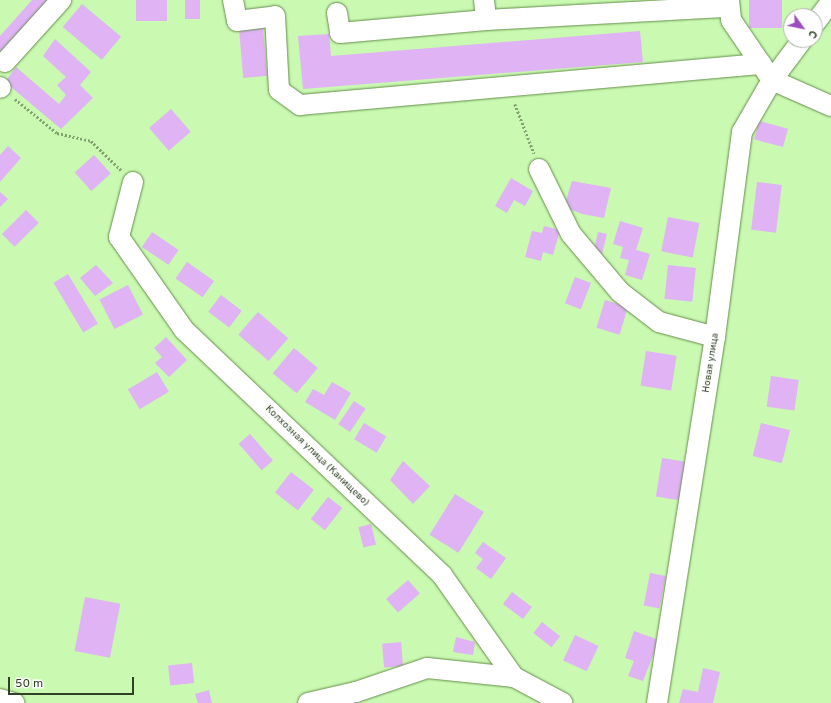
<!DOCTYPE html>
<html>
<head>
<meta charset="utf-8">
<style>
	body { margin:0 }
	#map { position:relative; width:831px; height:703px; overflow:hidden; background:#caf9b1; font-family:Overpass,sans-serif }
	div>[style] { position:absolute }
	.building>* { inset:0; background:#dfb3f4; transform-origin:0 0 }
	.path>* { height:2.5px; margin-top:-1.25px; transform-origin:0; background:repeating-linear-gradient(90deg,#82a36f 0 2px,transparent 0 4px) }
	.roads { filter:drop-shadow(0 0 1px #658e4c) drop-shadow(0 0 1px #658e4c) }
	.minor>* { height:20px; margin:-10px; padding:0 10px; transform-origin:10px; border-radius:10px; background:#fff }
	span { translate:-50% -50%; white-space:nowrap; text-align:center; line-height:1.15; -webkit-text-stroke:3px #fff; paint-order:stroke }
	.street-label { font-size:10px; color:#304225 }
	.north { position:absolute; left:783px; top:8px; width:40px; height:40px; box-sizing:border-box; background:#fff; border:1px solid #acb3a8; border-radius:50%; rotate:123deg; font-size:11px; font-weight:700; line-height:16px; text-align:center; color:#304225 }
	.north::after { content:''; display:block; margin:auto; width:14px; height:18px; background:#9d4ebe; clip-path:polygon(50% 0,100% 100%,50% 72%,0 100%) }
	.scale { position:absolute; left:8px; top:677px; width:126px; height:18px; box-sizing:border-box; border:2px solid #304225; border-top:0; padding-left:5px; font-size:12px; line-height:14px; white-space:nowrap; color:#304225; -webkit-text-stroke:3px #fff; paint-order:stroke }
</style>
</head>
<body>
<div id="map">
	<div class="building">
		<div style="clip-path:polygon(32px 0,51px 0,0 58px,0 36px)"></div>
		<div style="left:136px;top:0;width:31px;height:21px"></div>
		<div style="left:185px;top:0;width:15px;height:19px"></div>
		<div style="left:749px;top:0;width:33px;height:28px"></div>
		<div style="left:82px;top:4px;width:51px;height:30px;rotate:40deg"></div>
		<div style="left:263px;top:28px;width:48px;height:24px;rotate:85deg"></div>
		<div style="clip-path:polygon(640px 31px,643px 62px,303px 89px,298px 36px,329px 34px,331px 56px)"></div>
		<div style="clip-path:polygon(55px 39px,91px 72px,80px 85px,93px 98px,61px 129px,5px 82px,16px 67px,59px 104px,66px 95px,57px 85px,66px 77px,43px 56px)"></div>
		<div style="left:171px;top:109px;width:30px;height:29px;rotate:49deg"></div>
		<div style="left:759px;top:121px;width:30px;height:19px;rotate:15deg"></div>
		<div style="clip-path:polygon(8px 146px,21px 158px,0 182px,0 155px)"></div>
		<div style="left:94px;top:155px;width:25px;height:26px;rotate:48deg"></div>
		<div style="clip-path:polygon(511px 178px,533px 191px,525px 206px,514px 200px,507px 213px,495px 206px)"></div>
		<div style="clip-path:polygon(572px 181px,611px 188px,604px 218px,582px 214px,564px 207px)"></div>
		<div style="left:757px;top:182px;width:25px;height:48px;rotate:7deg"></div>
		<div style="clip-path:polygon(0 192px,8px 199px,0 207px)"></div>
		<div style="left:26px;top:210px;width:18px;height:34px;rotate:45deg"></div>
		<div style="left:668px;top:217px;width:32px;height:35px;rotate:11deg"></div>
		<div style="clip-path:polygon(620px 221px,643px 228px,636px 250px,650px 254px,642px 280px,625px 275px,629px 260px,620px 258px,623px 247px,613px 244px)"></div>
		<div style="clip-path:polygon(544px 226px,560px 230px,553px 255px,543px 252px,541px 261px,525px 257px,532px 231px,542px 233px)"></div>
		<div style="left:152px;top:232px;width:32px;height:18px;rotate:34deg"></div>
		<div style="left:598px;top:232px;width:9px;height:21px;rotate:13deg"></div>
		<div style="left:187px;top:262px;width:33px;height:20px;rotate:35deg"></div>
		<div style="clip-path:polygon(96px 265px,113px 283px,95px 296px,80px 278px)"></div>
		<div style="left:668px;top:265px;width:28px;height:34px;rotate:6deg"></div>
		<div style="left:68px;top:274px;width:58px;height:17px;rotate:59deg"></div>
		<div style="left:575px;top:277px;width:17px;height:28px;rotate:21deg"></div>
		<div style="left:128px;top:285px;width:33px;height:32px;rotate:63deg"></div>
		<div style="left:221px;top:295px;width:26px;height:21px;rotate:37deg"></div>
		<div style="left:605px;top:300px;width:24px;height:29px;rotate:17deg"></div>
		<div style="left:258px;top:312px;width:40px;height:30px;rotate:41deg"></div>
		<div style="clip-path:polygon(166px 337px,187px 360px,169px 377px,155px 363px,162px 357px,154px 348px)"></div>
		<div style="left:294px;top:348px;width:31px;height:33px;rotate:40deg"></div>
		<div style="left:646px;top:351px;width:31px;height:35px;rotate:9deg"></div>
		<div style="left:157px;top:372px;width:23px;height:34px;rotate:59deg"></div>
		<div style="left:771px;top:376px;width:28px;height:31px;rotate:8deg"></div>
		<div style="clip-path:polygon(332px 382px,351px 393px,335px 420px,305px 402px,313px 389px,324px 395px)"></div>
		<div style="left:354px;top:401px;width:14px;height:28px;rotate:34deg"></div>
		<div style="left:364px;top:423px;width:26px;height:19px;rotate:31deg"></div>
		<div style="left:761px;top:423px;width:30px;height:34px;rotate:14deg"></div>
		<div style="left:250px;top:434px;width:35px;height:15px;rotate:49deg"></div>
		<div style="left:662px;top:458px;width:24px;height:39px;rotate:9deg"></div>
		<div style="clip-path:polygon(403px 461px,430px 486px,413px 504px,390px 480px)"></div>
		<div style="left:291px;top:472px;width:29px;height:26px;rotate:38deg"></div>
		<div style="left:455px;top:494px;width:34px;height:48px;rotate:32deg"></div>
		<div style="left:328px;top:497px;width:18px;height:28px;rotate:38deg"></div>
		<div style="left:371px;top:524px;width:21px;height:13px;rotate:76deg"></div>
		<div style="clip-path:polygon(483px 542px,506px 558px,491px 579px,476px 568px,483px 559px,475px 553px)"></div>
		<div style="left:650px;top:573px;width:16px;height:33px;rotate:11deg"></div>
		<div style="left:408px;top:580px;width:18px;height:29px;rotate:49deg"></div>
		<div style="left:512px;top:592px;width:25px;height:15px;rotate:37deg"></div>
		<div style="left:85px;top:597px;width:36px;height:55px;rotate:11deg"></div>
		<div style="left:542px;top:622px;width:23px;height:14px;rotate:38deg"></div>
		<div style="clip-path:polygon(634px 631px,659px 640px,643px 681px,628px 676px,634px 661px,625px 658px)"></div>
		<div style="left:575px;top:635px;width:26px;height:28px;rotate:25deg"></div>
		<div style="clip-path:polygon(456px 637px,475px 642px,473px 655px,453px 652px)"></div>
		<div style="left:401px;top:642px;width:24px;height:19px;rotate:85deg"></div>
		<div style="left:192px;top:663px;width:20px;height:24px;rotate:84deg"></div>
		<div style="clip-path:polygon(703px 668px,720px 672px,713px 703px,679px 703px,683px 689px,698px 692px)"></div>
		<div style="clip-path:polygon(209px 690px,212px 703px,198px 703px,195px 694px)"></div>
	</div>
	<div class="path">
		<div style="left:15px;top:99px;width:54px;rotate:39deg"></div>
		<div style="left:57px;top:133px;width:35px;rotate:13deg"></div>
		<div style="left:91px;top:141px;width:42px;rotate:44deg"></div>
		<div style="left:515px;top:104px;width:53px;rotate:68.8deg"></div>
	</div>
	<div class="roads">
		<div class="minor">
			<div style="left:233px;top:0;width:21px;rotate:79deg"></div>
			<div style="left:237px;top:21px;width:38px;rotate:-7deg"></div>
			<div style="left:275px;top:16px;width:74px;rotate:86.9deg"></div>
			<div style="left:279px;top:90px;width:26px;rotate:36deg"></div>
			<div style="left:300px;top:105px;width:463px;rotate:-5.1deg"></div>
			<div style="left:484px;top:0;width:20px;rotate:84deg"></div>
			<div style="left:729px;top:0;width:20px;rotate:84deg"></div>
			<div style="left:731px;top:20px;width:73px;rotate:55.7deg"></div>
			<div style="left:772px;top:80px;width:64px;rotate:23.8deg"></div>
			<div style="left:337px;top:13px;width:20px;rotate:81deg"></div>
			<div style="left:340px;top:33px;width:147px;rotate:-5.1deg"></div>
			<div style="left:486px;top:20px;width:243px;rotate:-3.1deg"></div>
			<div style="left:815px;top:23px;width:26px;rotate:-53deg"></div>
			<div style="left:5px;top:62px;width:84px;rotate:-47.9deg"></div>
			<div style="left:0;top:87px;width:1px;rotate:45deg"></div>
			<div style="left:539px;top:169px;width:72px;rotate:63.8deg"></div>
			<div style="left:571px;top:234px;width:76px;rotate:49.8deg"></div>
			<div style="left:620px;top:292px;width:49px;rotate:37.6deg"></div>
			<div style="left:659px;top:322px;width:58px;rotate:15deg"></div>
			<div style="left:133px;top:182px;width:57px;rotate:104.3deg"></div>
			<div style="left:119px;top:237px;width:113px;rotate:55deg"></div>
			<div style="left:184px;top:330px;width:356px;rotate:43.5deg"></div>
			<div style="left:442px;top:575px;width:125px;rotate:54.8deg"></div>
			<div style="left:514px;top:677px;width:55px;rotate:28deg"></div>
			<div style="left:0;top:699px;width:15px;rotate:16deg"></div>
			<div style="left:308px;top:703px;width:49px;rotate:-12.9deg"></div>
			<div style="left:356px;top:692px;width:75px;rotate:-18.7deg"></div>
			<div style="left:427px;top:668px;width:87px;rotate:5.9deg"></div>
			<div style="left:657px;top:703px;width:371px;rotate:-81deg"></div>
			<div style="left:715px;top:337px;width:207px;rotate:-82.5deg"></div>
			<div style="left:742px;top:132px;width:60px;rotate:-60deg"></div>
			<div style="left:772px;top:80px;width:50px;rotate:-53.1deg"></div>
		</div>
	</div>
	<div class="street-label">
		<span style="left:711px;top:363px;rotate:-81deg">Новая улица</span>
		<span style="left:317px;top:456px;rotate:44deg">Колхозная улица (Канищево)</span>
	</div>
	<div class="north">С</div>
	<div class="scale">50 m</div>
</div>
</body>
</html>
